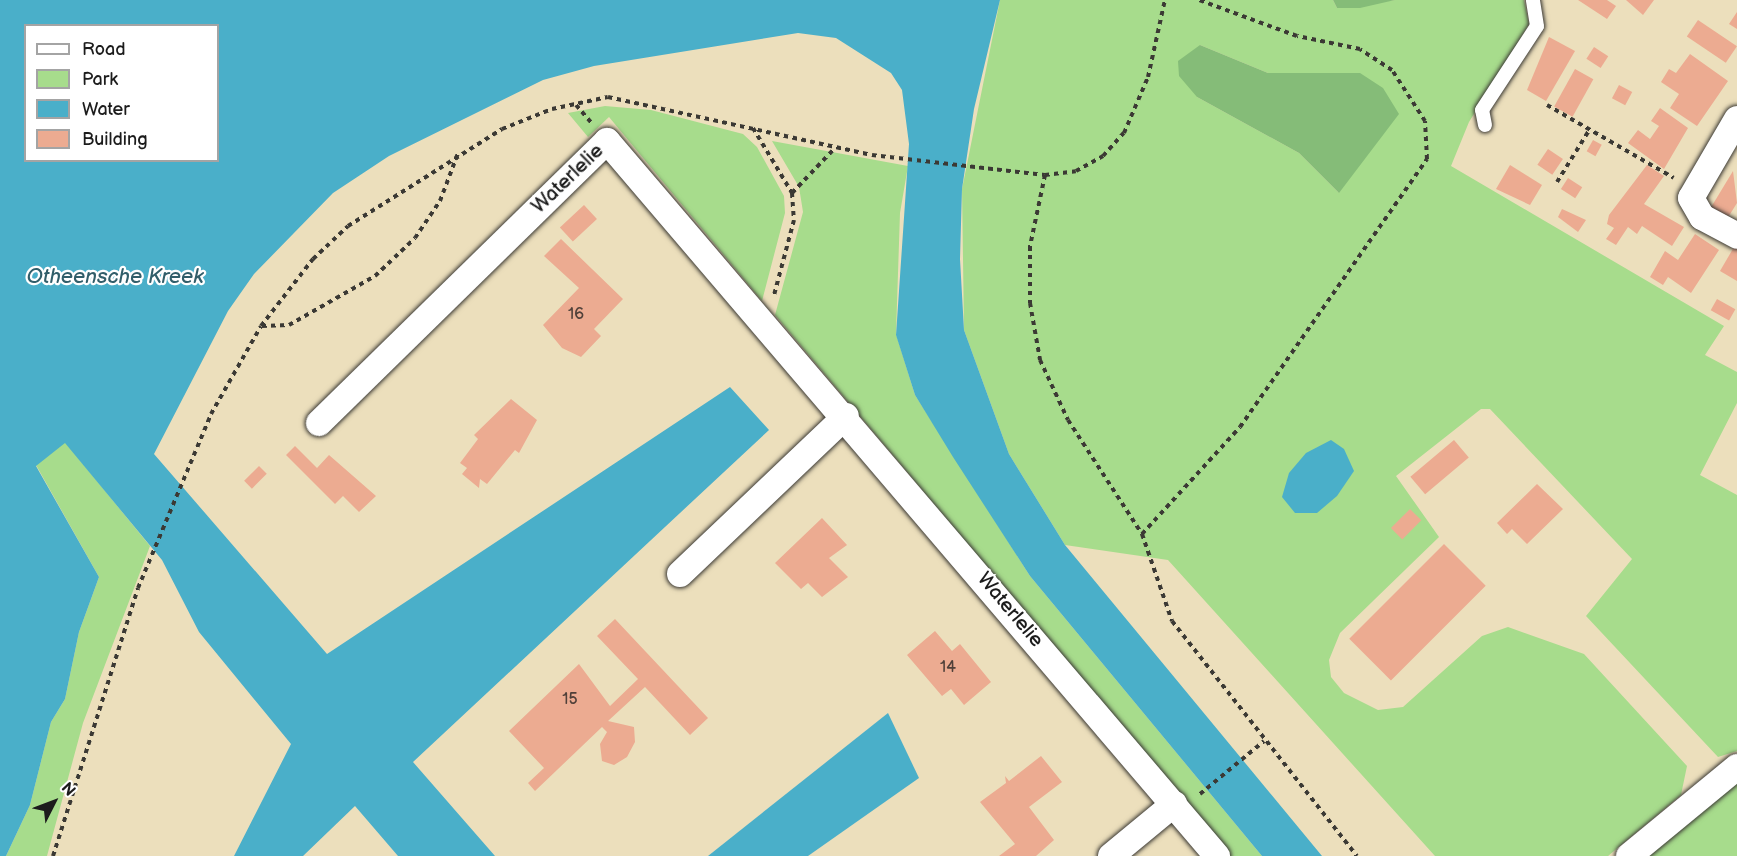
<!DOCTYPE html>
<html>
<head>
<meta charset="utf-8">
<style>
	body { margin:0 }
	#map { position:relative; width:1737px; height:856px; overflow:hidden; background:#ecdfbc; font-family:"Balsamiq Sans",sans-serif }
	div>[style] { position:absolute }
	.green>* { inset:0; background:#a7dc8c }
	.forest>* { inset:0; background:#85bc78 }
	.water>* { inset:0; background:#4aafc9 }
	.building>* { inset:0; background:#ecab91; transform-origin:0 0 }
	.path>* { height:4px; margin-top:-2px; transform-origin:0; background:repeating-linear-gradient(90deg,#3b3934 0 4.5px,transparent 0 9px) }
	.roads { filter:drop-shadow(0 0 2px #3b3934) drop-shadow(0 0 2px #3b3934) }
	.service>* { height:14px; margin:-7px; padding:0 7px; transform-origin:7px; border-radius:7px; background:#fff }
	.minor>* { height:26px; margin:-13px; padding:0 13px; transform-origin:13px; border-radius:13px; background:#fff }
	span { translate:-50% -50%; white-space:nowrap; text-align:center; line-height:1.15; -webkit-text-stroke:4.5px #fff; paint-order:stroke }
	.number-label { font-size:16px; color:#504039 }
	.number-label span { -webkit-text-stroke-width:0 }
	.street-label { font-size:20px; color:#1c1c1c }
	.water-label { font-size:21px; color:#315e6a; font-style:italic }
	.legend { position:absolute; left:24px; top:24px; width:195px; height:138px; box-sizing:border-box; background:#fff; border:2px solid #a4a4a4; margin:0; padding:8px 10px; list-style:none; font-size:18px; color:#1c1c1c }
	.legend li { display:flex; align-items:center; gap:12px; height:30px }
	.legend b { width:30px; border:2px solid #a4a4a4 }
	.north { position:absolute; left:24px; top:772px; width:60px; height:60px; -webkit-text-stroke:4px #fff; paint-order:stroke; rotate:48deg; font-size:16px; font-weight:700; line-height:24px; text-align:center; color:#1c1c1c }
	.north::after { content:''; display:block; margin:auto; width:21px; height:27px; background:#1c1c1c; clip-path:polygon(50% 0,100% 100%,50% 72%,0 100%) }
</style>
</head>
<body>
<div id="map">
	<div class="green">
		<div style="clip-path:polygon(evenodd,1000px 0,1333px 0,1337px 8px,1395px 0,1524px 0,1529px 24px,1469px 122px,1451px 166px,1724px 326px,1705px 355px,1737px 372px,1737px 403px,1700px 475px,1737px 495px,1737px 751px,1718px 757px,1586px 616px,1632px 559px,1490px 409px,1481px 409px,1396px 476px,1439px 537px,1340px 633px,1329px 660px,1331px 677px,1344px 693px,1378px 710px,1403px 707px,1482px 636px,1508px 627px,1584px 654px,1687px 766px,1681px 795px,1608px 856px,1435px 856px,1168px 560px,1065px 545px,1009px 454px,964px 330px,962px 189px,1000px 0,1200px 45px,1268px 73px,1339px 193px,1299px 153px,1197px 97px,1200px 45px)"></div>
		<div style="clip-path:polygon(605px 106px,651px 110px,743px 134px,757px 147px,784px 196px,785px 213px,762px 301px,609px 117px,588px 137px,568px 113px)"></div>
		<div style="clip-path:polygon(772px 141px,908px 166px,900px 213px,896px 334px,915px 395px,1030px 576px,1262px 856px,1230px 856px,775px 315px,803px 212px,799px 187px)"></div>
		<div style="clip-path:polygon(65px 442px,150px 546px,83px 723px,47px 856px,6px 856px,30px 805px,51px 722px,65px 699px,79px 632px,99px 577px,36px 465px)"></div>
		<div style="clip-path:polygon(1737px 783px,1737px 856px,1643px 856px)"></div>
	</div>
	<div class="forest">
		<div style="clip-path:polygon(1333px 0,1395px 0,1360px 8px,1337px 8px)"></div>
		<div style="clip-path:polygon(1200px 45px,1268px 73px,1360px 73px,1383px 88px,1399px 114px,1339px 193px,1299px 153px,1197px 97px,1179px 76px,1178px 61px)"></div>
	</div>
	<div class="water">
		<div style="clip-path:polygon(evenodd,0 0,1000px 0,974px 109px,962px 189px,960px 259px,964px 330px,1009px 454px,1065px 545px,1322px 856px,1262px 856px,1030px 576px,953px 457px,915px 395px,896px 335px,909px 144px,902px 90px,891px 73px,836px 38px,798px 33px,594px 66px,543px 80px,389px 156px,333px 193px,254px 274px,228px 311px,154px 454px,327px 654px,730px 387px,769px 430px,413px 762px,495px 856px,398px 856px,355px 806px,303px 856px,234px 856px,291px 744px,199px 632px,162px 560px,65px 443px,36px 466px,99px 577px,79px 632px,65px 699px,51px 722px,30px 805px,6px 856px,0 856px,0 0,26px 26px,218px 26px,218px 160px,26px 160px,26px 26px)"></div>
		<div style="clip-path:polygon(1331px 440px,1344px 449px,1354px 471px,1337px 496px,1317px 513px,1295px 513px,1282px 497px,1289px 473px,1306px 453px)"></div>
		<div style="clip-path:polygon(888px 713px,919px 778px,808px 856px,708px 856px)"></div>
	</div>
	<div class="building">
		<div style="clip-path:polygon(1578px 0,1607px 0,1616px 6px,1607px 19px)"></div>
		<div style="clip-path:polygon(1626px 0,1654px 0,1643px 15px)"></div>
		<div style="clip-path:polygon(1737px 12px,1737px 29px,1729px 24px)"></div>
		<div style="left:1698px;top:20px;width:47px;height:20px;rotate:34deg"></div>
		<div style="clip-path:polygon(1549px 37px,1575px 51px,1546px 101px,1527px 90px)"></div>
		<div style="left:1594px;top:47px;width:17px;height:14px;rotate:33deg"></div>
		<div style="clip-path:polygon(1690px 54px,1728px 81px,1697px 126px,1670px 108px,1679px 94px,1661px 82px,1669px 69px,1676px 73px)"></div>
		<div style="left:1575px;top:69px;width:21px;height:43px;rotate:29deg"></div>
		<div style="left:1619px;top:85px;width:15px;height:15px;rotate:28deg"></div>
		<div style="clip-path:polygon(1660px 108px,1688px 128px,1664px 169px,1628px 143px,1638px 130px,1650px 139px,1659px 126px,1651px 121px)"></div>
		<div style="left:1593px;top:140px;width:10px;height:13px;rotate:29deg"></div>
		<div style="left:1548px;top:149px;width:18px;height:19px;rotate:34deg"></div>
		<div style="clip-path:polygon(1510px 165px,1542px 185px,1530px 205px,1496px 189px)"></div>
		<div style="clip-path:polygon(1647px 165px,1664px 176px,1644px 204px,1684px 227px,1672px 246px,1642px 226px,1637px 234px,1628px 227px,1616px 245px,1606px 239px,1614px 228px,1607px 224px,1609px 215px)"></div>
		<div style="clip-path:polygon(1733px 171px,1737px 203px,1727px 219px,1710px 209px)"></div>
		<div style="left:1568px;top:178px;width:17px;height:13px;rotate:33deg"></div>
		<div style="left:584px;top:205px;width:19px;height:33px;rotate:47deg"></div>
		<div style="clip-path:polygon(1562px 209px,1586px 220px,1578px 232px,1558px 217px)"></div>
		<div style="clip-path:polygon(1695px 234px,1719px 250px,1691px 293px,1668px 277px,1663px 285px,1650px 277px,1665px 251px,1678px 260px)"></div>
		<div style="clip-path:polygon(561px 239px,623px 299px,594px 329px,601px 336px,581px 357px,562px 348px,543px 325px,579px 288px,544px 256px)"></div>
		<div style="clip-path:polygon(1734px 247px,1737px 249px,1737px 281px,1720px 271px)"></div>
		<div style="left:1717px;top:299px;width:21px;height:13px;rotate:29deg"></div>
		<div style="clip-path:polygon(511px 399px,537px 420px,519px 453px,515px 450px,487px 484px,480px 479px,479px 488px,462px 474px,467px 468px,460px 463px,478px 439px,474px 435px)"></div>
		<div style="left:1454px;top:440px;width:23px;height:57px;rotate:50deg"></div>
		<div style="clip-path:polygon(295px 446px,317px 468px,329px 455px,376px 496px,359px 512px,343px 496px,335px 504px,286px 455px)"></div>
		<div style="left:259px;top:466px;width:11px;height:21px;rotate:45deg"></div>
		<div style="clip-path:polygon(1537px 484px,1563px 509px,1527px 544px,1512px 529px,1507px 534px,1497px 523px)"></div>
		<div style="left:1410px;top:509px;width:16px;height:27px;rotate:45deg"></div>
		<div style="clip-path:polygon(822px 518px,847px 545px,829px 558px,848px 577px,822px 597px,808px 583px,801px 589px,775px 563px)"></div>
		<div style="left:1444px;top:544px;width:59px;height:134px;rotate:45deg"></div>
		<div style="clip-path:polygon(615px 619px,708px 718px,690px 735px,645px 687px,608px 721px,634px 727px,635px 742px,627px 757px,614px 765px,602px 761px,600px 744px,607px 732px,602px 727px,535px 791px,528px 783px,544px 768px,509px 731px,579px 664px,610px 706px,638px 679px,597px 636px)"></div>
		<div style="clip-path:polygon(935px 631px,952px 651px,960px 644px,991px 682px,964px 705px,951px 689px,942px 696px,907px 655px)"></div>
		<div style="clip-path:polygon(1041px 756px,1062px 782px,1029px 807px,1054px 840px,1036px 856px,999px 856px,1015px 844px,980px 802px,1006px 783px,1005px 776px,1009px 781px)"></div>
	</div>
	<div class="path">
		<div style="left:576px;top:105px;width:23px;rotate:49deg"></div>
		<div style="left:1547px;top:105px;width:146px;rotate:29.9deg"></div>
		<div style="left:753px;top:128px;width:76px;rotate:59deg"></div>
		<div style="left:792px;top:193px;width:27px;rotate:86deg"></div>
		<div style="left:794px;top:220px;width:78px;rotate:104.9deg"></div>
		<div style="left:1045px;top:175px;width:73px;rotate:101.9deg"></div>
		<div style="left:1030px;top:246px;width:57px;rotate:90deg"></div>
		<div style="left:1030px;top:303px;width:58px;rotate:80deg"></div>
		<div style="left:1040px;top:360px;width:66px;rotate:65deg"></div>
		<div style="left:1068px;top:420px;width:136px;rotate:57deg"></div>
		<div style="left:1142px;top:534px;width:92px;rotate:71deg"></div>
		<div style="left:1172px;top:621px;width:299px;rotate:51.8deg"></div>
		<div style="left:1557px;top:182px;width:59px;rotate:-58.2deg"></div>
		<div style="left:792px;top:193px;width:62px;rotate:-46.3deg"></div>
		<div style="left:262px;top:326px;width:27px;rotate:-2deg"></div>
		<div style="left:289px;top:325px;width:99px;rotate:-29.7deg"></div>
		<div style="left:375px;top:276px;width:55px;rotate:-43.5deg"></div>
		<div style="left:415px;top:238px;width:45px;rotate:-56deg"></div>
		<div style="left:440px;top:201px;width:51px;rotate:-69.4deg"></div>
		<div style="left:1142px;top:534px;width:145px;rotate:-47.5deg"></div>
		<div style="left:1240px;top:427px;width:327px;rotate:-55.1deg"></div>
		<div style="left:1427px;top:159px;width:38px;rotate:-93deg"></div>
		<div style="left:1425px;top:121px;width:61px;rotate:-122.9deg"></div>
		<div style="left:1392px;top:70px;width:38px;rotate:-147deg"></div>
		<div style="left:1360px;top:49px;width:64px;rotate:-168.3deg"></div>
		<div style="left:1297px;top:36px;width:104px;rotate:-159.8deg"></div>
		<div style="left:1200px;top:794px;width:83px;rotate:-39.6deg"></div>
		<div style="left:53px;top:856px;width:281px;rotate:-72.4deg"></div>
		<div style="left:138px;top:588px;width:189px;rotate:-67.2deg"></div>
		<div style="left:211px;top:414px;width:101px;rotate:-60.4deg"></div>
		<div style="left:261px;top:326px;width:85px;rotate:-52.2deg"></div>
		<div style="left:313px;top:259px;width:48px;rotate:-43.3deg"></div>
		<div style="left:348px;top:226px;width:182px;rotate:-32.2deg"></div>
		<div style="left:502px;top:129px;width:54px;rotate:-21.8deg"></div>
		<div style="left:552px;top:109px;width:57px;rotate:-12.1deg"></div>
		<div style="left:608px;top:97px;width:270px;rotate:12.4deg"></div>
		<div style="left:872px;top:155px;width:174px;rotate:6.6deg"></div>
		<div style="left:1045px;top:175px;width:31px;rotate:-7deg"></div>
		<div style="left:1076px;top:171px;width:31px;rotate:-29deg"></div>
		<div style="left:1103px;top:156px;width:31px;rotate:-48deg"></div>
		<div style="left:1124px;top:133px;width:61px;rotate:-66.8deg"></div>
		<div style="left:1148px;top:77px;width:79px;rotate:-77.6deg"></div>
	</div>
	<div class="roads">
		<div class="service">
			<div style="left:1485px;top:125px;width:15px;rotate:-101deg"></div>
			<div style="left:1482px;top:110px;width:100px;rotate:-56.8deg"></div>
			<div style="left:1537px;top:26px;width:26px;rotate:-99deg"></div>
		</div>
		<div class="minor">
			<div style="left:1737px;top:119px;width:91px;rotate:120.2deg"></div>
			<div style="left:1691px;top:198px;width:22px;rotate:60deg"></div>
			<div style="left:1702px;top:217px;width:40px;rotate:28deg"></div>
			<div style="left:319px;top:423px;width:403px;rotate:-44.4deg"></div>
			<div style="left:607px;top:141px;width:940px;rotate:49.53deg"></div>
			<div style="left:680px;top:574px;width:229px;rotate:-43.6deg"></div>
			<div style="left:1111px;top:856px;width:82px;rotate:-39.5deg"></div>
			<div style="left:1629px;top:856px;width:140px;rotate:-39.5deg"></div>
		</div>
	</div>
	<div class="number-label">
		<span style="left:576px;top:315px">16</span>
		<span style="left:948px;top:668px">14</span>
		<span style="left:570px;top:700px">15</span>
	</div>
	<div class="street-label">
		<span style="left:568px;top:179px;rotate:-44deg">Waterlelie</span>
		<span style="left:1010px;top:610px;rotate:50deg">Waterlelie</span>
	</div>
	<div class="water-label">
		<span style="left:115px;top:277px">Otheensche Kreek</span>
	</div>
	<ul class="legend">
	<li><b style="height:8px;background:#fff"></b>Road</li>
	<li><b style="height:16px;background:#a7dc8c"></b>Park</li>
	<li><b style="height:16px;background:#4aafc9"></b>Water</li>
	<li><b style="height:16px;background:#ecab91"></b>Building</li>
	</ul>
	<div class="north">N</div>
</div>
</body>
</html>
